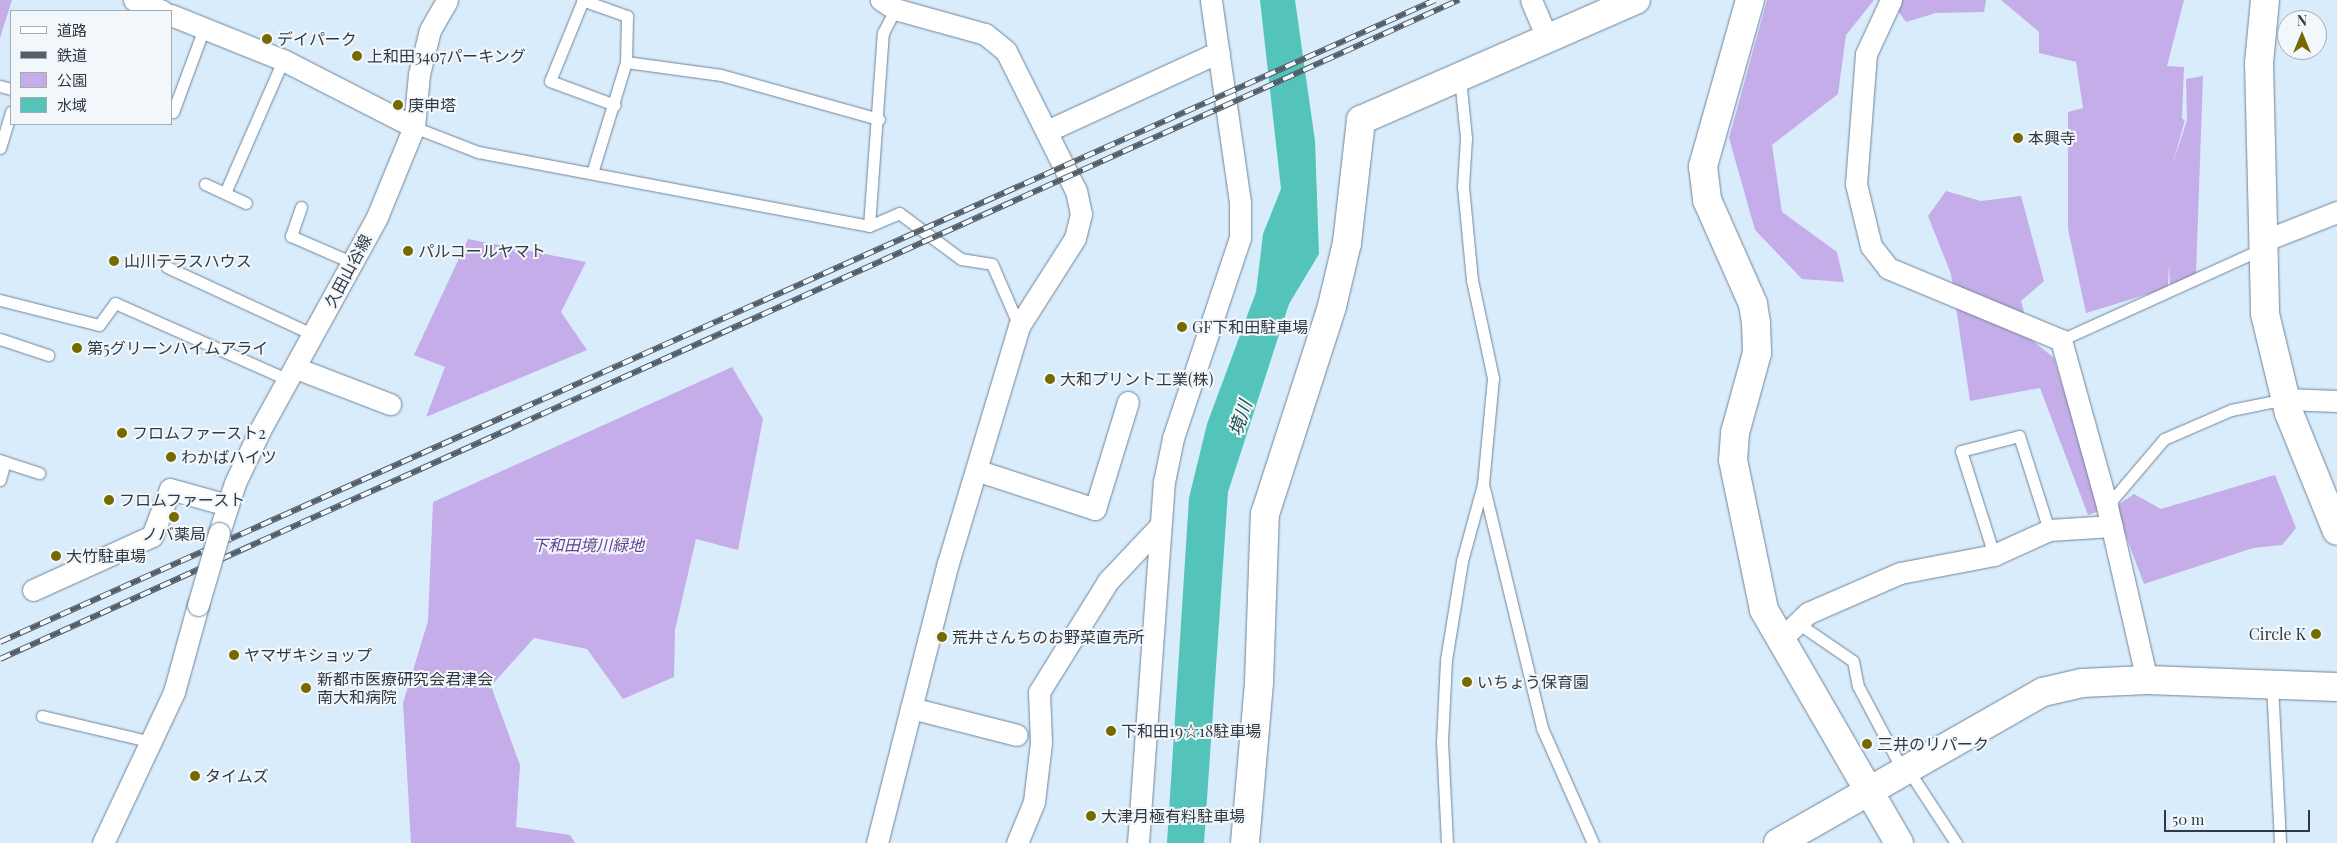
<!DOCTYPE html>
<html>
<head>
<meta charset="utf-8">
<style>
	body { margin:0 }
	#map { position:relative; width:2337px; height:843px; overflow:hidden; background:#d9ecfc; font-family:"Playfair Display","Noto Sans JP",serif }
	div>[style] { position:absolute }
	.green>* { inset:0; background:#c4ade8 }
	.water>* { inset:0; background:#54c3b9 }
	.roads { filter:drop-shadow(0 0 1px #6f8497) drop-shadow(0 0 1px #6f8497) }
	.lane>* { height:11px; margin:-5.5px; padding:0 5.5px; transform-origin:5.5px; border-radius:5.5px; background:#fff }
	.street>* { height:21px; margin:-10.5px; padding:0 10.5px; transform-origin:10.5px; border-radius:10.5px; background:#fff }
	.secondary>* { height:28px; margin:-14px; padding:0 14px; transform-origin:14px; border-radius:14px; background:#fff }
	.rail>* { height:5.5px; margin-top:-2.75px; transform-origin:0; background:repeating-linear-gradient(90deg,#f2f7fb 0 11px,#535e68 0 22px); box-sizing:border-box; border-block:1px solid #535e68 }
	.bridges { filter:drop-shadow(0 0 1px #6f8497) drop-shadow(0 0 1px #6f8497) }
	.street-bridge>* { height:21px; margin:-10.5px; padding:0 10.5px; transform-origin:10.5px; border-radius:10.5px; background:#fff }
	.dots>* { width:14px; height:14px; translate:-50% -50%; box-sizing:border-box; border:2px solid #f2f7fb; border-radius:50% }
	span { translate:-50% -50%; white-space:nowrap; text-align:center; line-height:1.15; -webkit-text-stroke:4px #f2f7fb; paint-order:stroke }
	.poi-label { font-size:16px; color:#313a42 }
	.left { translate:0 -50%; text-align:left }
	.right { translate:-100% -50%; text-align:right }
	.street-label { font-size:16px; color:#313a42 }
	.park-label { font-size:16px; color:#664193; font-style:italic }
	.water-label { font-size:18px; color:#1e4e4a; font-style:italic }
	.legend { position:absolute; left:10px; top:10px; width:162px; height:115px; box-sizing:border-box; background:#f2f7fb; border:1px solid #a5abb1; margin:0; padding:6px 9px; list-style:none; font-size:15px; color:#313a42 }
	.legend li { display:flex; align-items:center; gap:10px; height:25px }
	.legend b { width:25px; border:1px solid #a5abb1 }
	.north { position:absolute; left:2277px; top:10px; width:50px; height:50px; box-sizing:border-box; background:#f2f7fb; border:1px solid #a5abb1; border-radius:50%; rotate:0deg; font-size:14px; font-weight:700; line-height:20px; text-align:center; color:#313a42 }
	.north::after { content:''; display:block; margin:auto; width:18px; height:22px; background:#756900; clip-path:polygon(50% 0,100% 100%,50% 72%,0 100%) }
	.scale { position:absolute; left:2164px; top:810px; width:146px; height:22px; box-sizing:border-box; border:2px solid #313a42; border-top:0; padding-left:6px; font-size:15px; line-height:18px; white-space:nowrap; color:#313a42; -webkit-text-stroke:4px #f2f7fb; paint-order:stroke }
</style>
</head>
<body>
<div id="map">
	<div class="green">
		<div style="clip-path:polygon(0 0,12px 0,0 38px)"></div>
		<div style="clip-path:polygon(1767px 0,1874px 0,1846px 35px,1838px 94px,1772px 145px,1782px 212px,1837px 252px,1844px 282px,1802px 279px,1755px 230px,1729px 138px)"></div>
		<div style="clip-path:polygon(1890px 0,1986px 0,1984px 12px,1936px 13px,1906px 22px)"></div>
		<div style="clip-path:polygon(2001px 0,2184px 0,2167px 66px,2184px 67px,2182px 119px,2185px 120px,2172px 166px,2187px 120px,2186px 79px,2203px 76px,2196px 274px,2170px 287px,2169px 263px,2168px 288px,2086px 313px,2068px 229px,2068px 112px,2083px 108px,2076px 62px,2039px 53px,2039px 32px)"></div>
		<div style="clip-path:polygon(1946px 191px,1981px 201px,2021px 196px,2044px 281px,2021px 301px,2032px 340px,2054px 358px,2100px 511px,2088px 515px,2040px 388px,1970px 401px,1951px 274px,1928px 216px)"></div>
		<div style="clip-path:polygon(468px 239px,586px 262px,561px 312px,587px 350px,426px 417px,445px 367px,414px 355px)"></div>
		<div style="clip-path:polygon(732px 367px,763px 419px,738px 550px,696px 539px,675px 630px,674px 677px,623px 699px,587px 649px,534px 638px,491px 686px,520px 765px,516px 827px,570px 835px,575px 843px,411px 843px,403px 703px,428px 621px,433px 502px)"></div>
		<div style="clip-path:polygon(2275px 475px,2296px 528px,2282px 545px,2253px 548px,2144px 584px,2115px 507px,2134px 494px,2161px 509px)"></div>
	</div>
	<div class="water">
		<div style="clip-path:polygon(1260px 0,1295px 0,1315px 141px,1319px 254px,1289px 304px,1228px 492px,1204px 843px,1167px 843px,1189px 498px,1207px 424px,1256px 292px,1263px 234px,1281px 189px)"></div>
	</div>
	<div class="roads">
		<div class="lane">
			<div style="left:582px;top:0;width:48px;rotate:19.6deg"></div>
			<div style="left:627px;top:16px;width:46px;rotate:91.2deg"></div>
			<div style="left:626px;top:62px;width:116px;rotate:107deg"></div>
			<div style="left:583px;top:0;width:87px;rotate:112.2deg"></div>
			<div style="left:550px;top:81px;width:69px;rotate:20.3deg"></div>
			<div style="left:626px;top:62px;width:96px;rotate:7.8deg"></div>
			<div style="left:721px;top:75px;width:164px;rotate:15.6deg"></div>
			<div style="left:0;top:86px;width:11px;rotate:15deg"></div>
			<div style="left:173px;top:112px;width:90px;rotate:-69.7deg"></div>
			<div style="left:414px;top:127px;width:69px;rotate:21.3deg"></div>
			<div style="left:478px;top:152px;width:398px;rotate:10.7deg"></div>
			<div style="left:869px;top:226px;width:33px;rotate:-23deg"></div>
			<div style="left:899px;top:213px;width:77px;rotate:36.6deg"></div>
			<div style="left:961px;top:259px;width:31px;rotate:9deg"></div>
			<div style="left:992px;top:264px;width:68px;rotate:66.5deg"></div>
			<div style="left:0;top:148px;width:38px;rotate:-73deg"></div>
			<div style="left:205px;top:184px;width:45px;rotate:24.9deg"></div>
			<div style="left:225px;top:193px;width:145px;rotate:-66.4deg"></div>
			<div style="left:301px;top:207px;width:31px;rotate:109deg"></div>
			<div style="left:291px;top:236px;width:68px;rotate:23.5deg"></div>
			<div style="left:869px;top:226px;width:194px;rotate:-85.9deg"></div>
			<div style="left:883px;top:33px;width:27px;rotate:-63deg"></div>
			<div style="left:167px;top:267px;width:162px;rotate:24.8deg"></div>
			<div style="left:0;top:300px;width:102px;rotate:14.2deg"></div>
			<div style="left:99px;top:325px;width:27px;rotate:-54deg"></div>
			<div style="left:115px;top:303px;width:190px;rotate:23.9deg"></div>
			<div style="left:0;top:339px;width:51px;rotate:18.4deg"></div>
			<div style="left:2061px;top:340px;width:221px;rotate:-24.4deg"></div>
			<div style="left:0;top:460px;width:5px;rotate:22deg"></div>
			<div style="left:5px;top:462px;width:19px;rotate:106deg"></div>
			<div style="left:5px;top:462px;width:36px;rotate:18deg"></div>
			<div style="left:1484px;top:488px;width:247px;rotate:76.4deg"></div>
			<div style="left:1542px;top:728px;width:126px;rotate:66.1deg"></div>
			<div style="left:2107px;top:506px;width:88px;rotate:-49.6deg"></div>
			<div style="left:2164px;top:439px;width:73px;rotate:-23.4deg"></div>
			<div style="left:2231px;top:410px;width:55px;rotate:-11.5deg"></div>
			<div style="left:1994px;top:555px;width:109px;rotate:-107.6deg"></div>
			<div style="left:1961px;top:451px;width:60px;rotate:-14.5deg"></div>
			<div style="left:2019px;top:436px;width:99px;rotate:72.3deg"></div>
			<div style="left:1799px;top:624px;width:65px;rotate:34.4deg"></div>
			<div style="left:1853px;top:661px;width:25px;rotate:79deg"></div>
			<div style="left:1858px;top:686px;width:94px;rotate:62.1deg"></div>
			<div style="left:2272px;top:684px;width:159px;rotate:87.1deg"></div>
			<div style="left:42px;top:716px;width:113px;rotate:13.3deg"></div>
			<div style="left:1907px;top:768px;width:90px;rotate:56.8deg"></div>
			<div style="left:1447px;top:843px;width:101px;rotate:-92.8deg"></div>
			<div style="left:1442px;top:742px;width:82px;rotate:-87.2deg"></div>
			<div style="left:1446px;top:660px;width:100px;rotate:-80.8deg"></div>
			<div style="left:1462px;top:561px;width:80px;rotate:-74.7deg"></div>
			<div style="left:1483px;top:484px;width:106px;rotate:-84.6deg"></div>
			<div style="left:1493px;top:378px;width:100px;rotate:-102.1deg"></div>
			<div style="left:1472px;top:280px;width:94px;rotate:-95.5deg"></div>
			<div style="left:1463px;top:186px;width:48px;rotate:-86.4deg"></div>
			<div style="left:1466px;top:138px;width:60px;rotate:-95.7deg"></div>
		</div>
		<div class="street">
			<div style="left:134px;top:0;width:30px;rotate:21deg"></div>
			<div style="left:1531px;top:0;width:43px;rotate:67deg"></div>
			<div style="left:1891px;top:0;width:60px;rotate:114.8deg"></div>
			<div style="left:1866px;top:54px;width:130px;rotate:94.4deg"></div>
			<div style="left:1856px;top:184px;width:64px;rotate:76.4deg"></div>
			<div style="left:1871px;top:246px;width:28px;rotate:52deg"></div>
			<div style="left:1888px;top:268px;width:187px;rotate:22.6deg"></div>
			<div style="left:2061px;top:340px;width:172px;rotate:74.5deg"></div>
			<div style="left:2107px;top:506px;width:179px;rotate:77.1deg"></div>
			<div style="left:171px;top:15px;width:121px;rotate:21.9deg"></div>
			<div style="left:283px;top:60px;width:147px;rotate:27.1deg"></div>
			<div style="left:1047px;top:131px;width:189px;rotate:-24.7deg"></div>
			<div style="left:2261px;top:242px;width:82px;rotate:-21.5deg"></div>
			<div style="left:296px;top:368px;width:101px;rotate:21deg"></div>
			<div style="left:2285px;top:399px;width:52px;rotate:2.2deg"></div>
			<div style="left:979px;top:471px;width:122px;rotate:18.1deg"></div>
			<div style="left:1095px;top:509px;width:112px;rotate:-72.9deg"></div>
			<div style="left:219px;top:533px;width:52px;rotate:-72.3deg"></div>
			<div style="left:235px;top:483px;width:59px;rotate:-64.7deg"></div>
			<div style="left:260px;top:430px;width:243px;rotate:-61.2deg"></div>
			<div style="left:377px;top:217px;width:97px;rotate:-67.7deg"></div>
			<div style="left:414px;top:127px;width:53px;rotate:-84.6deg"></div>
			<div style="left:419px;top:74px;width:45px;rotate:-76deg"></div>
			<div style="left:430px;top:30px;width:34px;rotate:-60deg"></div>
			<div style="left:33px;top:590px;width:131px;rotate:-24.4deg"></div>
			<div style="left:152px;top:536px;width:50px;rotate:-69deg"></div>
			<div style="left:170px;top:489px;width:59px;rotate:15.7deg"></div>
			<div style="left:1780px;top:640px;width:39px;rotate:-44deg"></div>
			<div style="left:1808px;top:613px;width:100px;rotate:-23.5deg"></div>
			<div style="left:1900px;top:573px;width:96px;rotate:-10.8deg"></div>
			<div style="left:1994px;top:555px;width:60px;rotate:-24.4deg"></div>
			<div style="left:2049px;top:530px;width:63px;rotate:-3.6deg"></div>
			<div style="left:911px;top:708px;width:109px;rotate:14.3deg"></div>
			<div style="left:103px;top:843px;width:167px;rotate:-64.8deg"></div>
			<div style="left:174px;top:692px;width:90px;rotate:-74.6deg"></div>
			<div style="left:877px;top:843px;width:289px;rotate:-75.8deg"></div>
			<div style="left:948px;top:563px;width:247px;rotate:-73.3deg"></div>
			<div style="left:1019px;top:326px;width:104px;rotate:-57.5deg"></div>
			<div style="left:1075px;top:238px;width:25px;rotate:-76deg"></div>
			<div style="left:1081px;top:214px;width:24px;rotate:-102deg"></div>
			<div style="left:1076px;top:191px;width:157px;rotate:-116.6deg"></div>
			<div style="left:1006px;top:51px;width:27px;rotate:-141deg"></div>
			<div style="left:985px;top:34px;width:93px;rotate:-164.5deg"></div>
			<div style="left:895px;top:9px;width:17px;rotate:-147deg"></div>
			<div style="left:1017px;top:843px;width:44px;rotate:-67.5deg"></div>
			<div style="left:1034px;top:802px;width:60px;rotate:-83.3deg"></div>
			<div style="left:1041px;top:742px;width:50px;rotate:-92.3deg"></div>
			<div style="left:1039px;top:692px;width:131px;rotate:-58.1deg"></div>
			<div style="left:1108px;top:581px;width:73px;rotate:-46.7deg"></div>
			<div style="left:1138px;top:843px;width:362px;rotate:-85.9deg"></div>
			<div style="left:1164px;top:482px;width:45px;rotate:-78.4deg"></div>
			<div style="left:1173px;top:438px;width:211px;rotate:-71.5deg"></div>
			<div style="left:1240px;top:238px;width:36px;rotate:-90deg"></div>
			<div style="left:1240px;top:202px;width:204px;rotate:-98.2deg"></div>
		</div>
		<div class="secondary">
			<div style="left:1750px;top:0;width:173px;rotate:105.8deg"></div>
			<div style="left:1703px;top:166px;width:34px;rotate:83deg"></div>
			<div style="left:1707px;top:200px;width:114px;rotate:66.1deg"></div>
			<div style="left:1753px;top:304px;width:19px;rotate:81deg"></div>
			<div style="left:1756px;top:323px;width:30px;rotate:88deg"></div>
			<div style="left:1757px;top:353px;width:83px;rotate:105.4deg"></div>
			<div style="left:1735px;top:433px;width:27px;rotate:94deg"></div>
			<div style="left:1733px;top:460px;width:153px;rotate:78.3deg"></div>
			<div style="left:1764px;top:610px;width:269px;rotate:59.9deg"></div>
			<div style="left:2265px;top:0;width:63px;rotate:95.4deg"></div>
			<div style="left:2259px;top:63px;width:251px;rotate:88.6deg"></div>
			<div style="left:2265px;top:314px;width:102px;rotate:76.4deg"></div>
			<div style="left:2289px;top:413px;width:127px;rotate:67.9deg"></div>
			<div style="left:1245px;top:843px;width:162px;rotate:-85deg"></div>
			<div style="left:1259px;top:682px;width:168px;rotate:-88deg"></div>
			<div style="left:1265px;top:514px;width:219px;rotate:-72.1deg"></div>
			<div style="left:1332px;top:306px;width:65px;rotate:-76.6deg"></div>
			<div style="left:1347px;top:243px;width:124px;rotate:-83.5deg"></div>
			<div style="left:1361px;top:120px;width:300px;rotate:-23.6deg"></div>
			<div style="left:1778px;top:843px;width:305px;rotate:-29.7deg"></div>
			<div style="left:2043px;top:692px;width:40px;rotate:-13deg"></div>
			<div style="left:2082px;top:683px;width:65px;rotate:-2.6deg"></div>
			<div style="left:2147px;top:680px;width:190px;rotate:2.1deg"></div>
		</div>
	</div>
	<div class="rail">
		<div style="left:0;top:642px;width:1572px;rotate:-24.1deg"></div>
		<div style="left:0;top:659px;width:1601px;rotate:-24.31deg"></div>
	</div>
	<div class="bridges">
		<div class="street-bridge">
			<div style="left:198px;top:605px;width:75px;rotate:-73.7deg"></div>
		</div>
	</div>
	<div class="dots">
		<div style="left:267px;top:39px;background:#756900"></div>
		<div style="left:357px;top:56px;background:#756900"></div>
		<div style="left:398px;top:105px;background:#756900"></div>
		<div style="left:2018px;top:138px;background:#756900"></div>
		<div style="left:408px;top:251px;background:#756900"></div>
		<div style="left:114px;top:261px;background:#756900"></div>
		<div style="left:1182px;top:327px;background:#756900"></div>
		<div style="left:77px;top:348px;background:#756900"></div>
		<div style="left:1050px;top:379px;background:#756900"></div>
		<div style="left:122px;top:433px;background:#756900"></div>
		<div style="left:171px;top:457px;background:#756900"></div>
		<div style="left:109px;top:500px;background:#756900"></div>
		<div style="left:174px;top:517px;background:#756900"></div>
		<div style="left:56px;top:556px;background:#756900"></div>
		<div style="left:2316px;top:634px;background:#756900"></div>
		<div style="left:942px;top:637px;background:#756900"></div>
		<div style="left:234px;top:655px;background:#756900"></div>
		<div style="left:1467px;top:682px;background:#756900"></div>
		<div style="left:306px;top:688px;background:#756900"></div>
		<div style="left:1111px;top:731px;background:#756900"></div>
		<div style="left:1867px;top:744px;background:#756900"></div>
		<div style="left:195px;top:776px;background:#756900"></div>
		<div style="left:1091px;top:816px;background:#756900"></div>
	</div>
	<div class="poi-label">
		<span class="left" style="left:277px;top:39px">デイパーク</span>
		<span class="left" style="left:367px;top:56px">上和田3407パーキング</span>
		<span class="left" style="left:408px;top:105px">庚申塔</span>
		<span class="left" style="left:2028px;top:138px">本興寺</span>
		<span class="left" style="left:418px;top:251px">パルコールヤマト</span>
		<span class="left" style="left:124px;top:261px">山川テラスハウス</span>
		<span class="left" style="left:1192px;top:327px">GF下和田駐車場</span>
		<span class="left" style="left:87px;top:348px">第5グリーンハイムアライ</span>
		<span class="left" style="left:1060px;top:379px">大和プリント工業(株)</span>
		<span class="left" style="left:132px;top:433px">フロムファースト2</span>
		<span class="left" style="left:181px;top:457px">わかばハイツ</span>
		<span class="left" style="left:119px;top:500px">フロムファースト</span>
		<span style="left:174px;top:534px">ノバ薬局</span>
		<span class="left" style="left:66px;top:556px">大竹駐車場</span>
		<span class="right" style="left:2306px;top:634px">Circle K</span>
		<span class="left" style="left:952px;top:637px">荒井さんちのお野菜直売所</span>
		<span class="left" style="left:244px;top:655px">ヤマザキショップ</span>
		<span class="left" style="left:317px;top:688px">新都市医療研究会君津会<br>南大和病院</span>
		<span class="left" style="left:1477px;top:682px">いちょう保育園</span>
		<span class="left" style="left:1121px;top:731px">下和田19☆18駐車場</span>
		<span class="left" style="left:1877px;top:744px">三井のリパーク</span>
		<span class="left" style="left:205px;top:776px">タイムズ</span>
		<span class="left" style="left:1101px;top:816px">大津月極有料駐車場</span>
	</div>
	<div class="street-label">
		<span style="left:348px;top:271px;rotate:-62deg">久田山谷線</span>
	</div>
	<div class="park-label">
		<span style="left:588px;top:545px">下和田境川緑地</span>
	</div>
	<div class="water-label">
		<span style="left:1240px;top:418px;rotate:-71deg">境川</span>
	</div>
	<ul class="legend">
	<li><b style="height:6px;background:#fff"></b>道路</li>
	<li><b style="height:6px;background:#535e68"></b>鉄道</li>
	<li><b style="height:14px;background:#c4ade8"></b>公園</li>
	<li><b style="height:14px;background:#54c3b9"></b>水域</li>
	</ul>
	<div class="north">N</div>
	<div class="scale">50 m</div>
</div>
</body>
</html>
